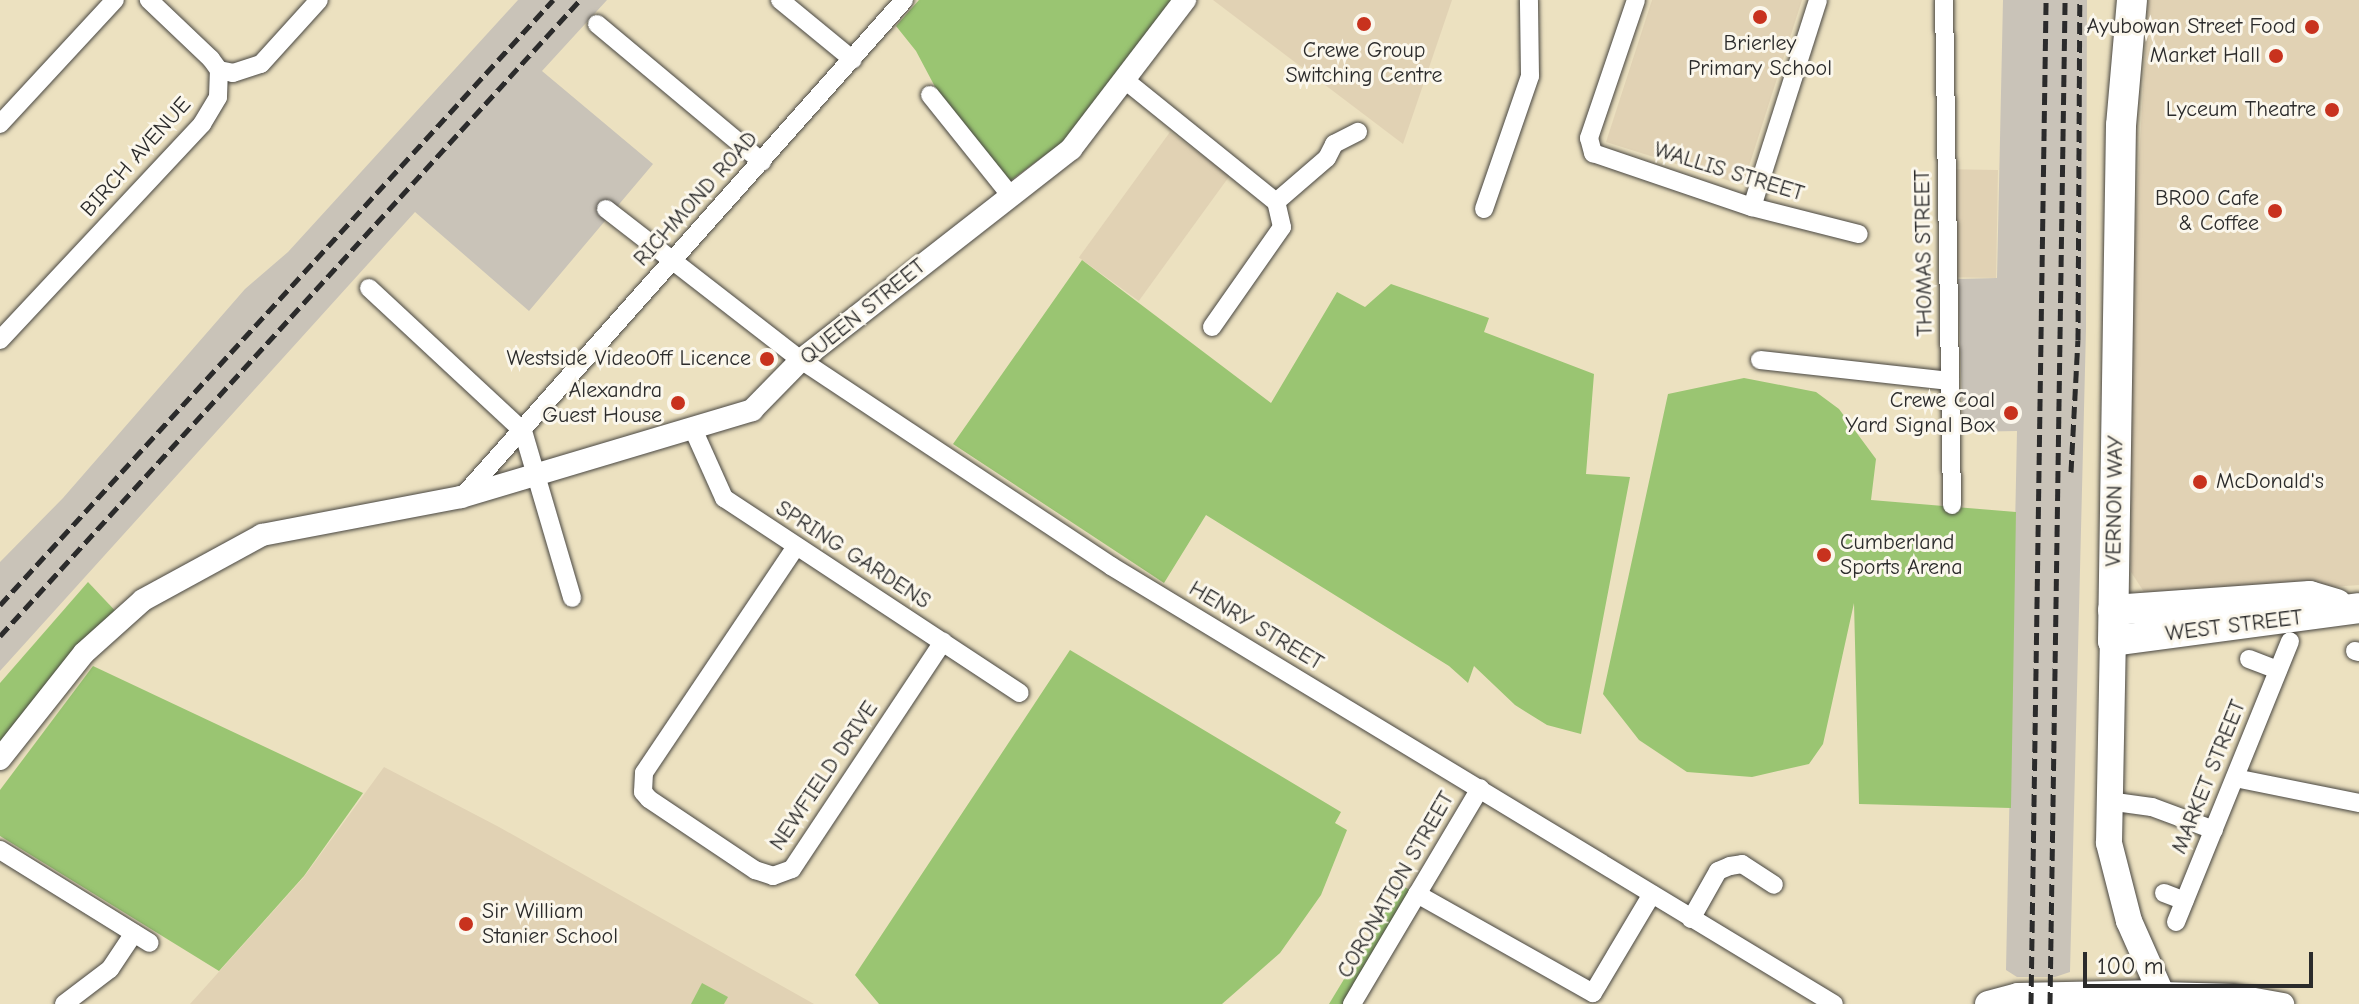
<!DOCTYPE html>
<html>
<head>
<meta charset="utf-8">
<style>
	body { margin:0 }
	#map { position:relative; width:2359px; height:1004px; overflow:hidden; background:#ece1c0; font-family:"Comic Neue",sans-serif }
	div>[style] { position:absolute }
	.built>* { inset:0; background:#e1d2b4; transform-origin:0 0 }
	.industrial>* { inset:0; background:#c9c3b8 }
	.green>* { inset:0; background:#9ac572 }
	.roads { filter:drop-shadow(0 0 2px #484641) drop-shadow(0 0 2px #484641) }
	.minor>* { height:18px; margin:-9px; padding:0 9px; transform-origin:9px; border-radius:9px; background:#fff }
	.tertiary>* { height:22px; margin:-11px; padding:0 11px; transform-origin:11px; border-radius:11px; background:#fff }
	.secondary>* { height:26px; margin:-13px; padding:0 13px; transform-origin:13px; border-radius:13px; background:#fff }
	.primary>* { height:30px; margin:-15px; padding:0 15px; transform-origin:15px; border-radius:15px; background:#fff }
	.rail>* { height:5px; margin-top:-2.5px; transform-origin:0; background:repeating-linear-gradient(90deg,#2b2b2b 0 12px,transparent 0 18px) }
	.dots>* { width:22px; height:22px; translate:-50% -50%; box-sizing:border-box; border:4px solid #fbf7ec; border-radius:50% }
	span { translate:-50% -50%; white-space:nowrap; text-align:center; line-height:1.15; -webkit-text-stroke:6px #fbf7ec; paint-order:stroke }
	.poi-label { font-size:22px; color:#2b2b2b }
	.right { translate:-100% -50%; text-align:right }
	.left { translate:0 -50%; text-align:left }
	.street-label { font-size:22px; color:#2b2b2b }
	.scale { position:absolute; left:2083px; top:952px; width:230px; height:36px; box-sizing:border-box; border:4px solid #2b2b2b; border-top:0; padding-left:10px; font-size:24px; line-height:28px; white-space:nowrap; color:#2b2b2b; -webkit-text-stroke:6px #fbf7ec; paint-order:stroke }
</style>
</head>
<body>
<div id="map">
	<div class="built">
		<div style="clip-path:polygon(1213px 0,1452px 0,1403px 144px)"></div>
		<div style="clip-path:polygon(1652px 0,1802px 0,1743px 185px,1606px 142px)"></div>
		<div style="clip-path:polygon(2148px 0,2359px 0,2359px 585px,2167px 599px,2144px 592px,2131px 572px,2130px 320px)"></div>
		<div style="left:1170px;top:132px;width:74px;height:155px;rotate:36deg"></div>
		<div style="left:1998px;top:170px;width:108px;height:43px;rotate:91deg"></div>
		<div style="clip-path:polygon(384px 767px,499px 827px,814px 1004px,190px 1004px,304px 877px)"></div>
	</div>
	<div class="industrial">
		<div style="clip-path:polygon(518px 0,607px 0,542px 71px,653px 164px,529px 311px,415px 212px,0 671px,0 562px,63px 498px,245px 289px,288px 252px)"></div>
		<div style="clip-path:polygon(2003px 0,2087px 0,2086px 329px,2070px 972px,2055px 977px,2017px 977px,2006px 970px,2017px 431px,1963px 432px,1958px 279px,1997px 278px)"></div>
	</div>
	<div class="green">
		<div style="clip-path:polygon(919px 0,1173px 0,1064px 141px,1006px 184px,942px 100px,916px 51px,896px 26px)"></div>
		<div style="clip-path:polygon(1082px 260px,1271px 403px,1337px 292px,1365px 307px,1391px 284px,1489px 318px,1484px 332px,1594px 374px,1586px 474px,1630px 477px,1581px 734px,1547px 725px,1515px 705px,1474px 666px,1468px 683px,1449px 666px,1206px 515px,1164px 583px,953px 444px)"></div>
		<div style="clip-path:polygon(1744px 378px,1816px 392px,1839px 409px,1876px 459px,1871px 500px,2016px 512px,2011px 808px,1859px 804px,1854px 603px,1823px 744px,1809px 764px,1752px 777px,1687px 772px,1639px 740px,1603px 694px,1668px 394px)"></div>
		<div style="clip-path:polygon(88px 582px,122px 618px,0 759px,0 683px)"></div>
		<div style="clip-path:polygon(1070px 650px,1341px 812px,1335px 823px,1347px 830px,1321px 895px,1280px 953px,1222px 1004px,879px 1004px,855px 975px)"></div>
		<div style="clip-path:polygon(93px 666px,363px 793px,304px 876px,219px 971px,0 836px,0 790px)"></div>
		<div style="clip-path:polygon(1401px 885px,1417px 894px,1352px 1004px,1329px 1004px)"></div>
		<div style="clip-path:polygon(702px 983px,728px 997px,724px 1004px,691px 1004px)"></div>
	</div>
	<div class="roads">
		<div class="minor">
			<div style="left:780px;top:0;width:94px;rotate:39.4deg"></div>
			<div style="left:1636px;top:0;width:146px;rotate:108.8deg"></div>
			<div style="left:1589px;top:138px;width:16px;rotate:75deg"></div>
			<div style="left:1593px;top:153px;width:168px;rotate:18.8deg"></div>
			<div style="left:1752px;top:207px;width:110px;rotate:14.2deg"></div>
			<div style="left:1944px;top:0;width:505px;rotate:89.09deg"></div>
			<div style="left:597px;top:24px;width:215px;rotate:39.9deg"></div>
			<div style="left:219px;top:70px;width:14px;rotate:12deg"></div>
			<div style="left:233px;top:73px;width:29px;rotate:-18deg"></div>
			<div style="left:261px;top:64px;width:86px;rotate:-47.8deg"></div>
			<div style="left:1126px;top:81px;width:193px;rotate:38.9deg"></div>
			<div style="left:930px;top:95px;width:128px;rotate:51.3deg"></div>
			<div style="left:0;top:124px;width:169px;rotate:-47.2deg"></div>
			<div style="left:1752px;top:207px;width:217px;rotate:-72.3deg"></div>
			<div style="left:606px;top:209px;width:247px;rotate:37.8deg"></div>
			<div style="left:801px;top:360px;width:372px;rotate:33.6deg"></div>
			<div style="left:1111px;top:566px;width:845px;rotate:31.21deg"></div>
			<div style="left:1484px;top:209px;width:141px;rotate:-70.9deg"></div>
			<div style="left:1530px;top:76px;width:76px;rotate:-90.8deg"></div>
			<div style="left:369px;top:288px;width:210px;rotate:42.9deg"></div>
			<div style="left:1212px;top:327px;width:122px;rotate:-55deg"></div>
			<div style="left:1282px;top:227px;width:26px;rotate:-103deg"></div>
			<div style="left:1276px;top:202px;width:67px;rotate:-40.8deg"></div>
			<div style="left:1327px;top:158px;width:16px;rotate:-63deg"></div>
			<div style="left:1334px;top:144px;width:27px;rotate:-27deg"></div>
			<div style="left:0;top:340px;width:296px;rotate:-46.9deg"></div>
			<div style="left:202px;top:124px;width:31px;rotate:-59deg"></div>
			<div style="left:218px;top:97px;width:27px;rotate:-88deg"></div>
			<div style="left:219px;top:70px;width:14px;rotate:-126deg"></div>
			<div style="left:211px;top:59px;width:86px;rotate:-136.4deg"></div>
			<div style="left:1760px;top:360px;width:191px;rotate:6.3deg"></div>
			<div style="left:693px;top:429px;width:76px;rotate:65.8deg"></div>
			<div style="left:724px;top:498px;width:354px;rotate:33.4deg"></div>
			<div style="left:523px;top:431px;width:174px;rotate:73.6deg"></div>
			<div style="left:462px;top:497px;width:665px;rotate:-48.35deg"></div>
			<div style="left:795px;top:548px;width:271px;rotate:123.9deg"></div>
			<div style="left:644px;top:773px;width:19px;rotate:93deg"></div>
			<div style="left:643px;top:792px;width:9px;rotate:49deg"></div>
			<div style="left:649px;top:799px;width:128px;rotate:33.8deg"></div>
			<div style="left:755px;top:870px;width:19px;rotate:18deg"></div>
			<div style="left:773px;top:876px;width:20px;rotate:-20deg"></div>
			<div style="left:792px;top:869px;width:273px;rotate:-56.4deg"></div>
			<div style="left:2355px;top:651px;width:4px;rotate:14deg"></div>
			<div style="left:2249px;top:659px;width:31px;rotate:21deg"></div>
			<div style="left:2235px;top:778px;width:126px;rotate:11.4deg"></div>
			<div style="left:2108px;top:801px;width:44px;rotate:7.8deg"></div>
			<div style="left:2152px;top:807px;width:66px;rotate:20.4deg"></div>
			<div style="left:0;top:850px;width:176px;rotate:31.8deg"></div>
			<div style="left:2164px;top:893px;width:22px;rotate:21deg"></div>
			<div style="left:1417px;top:894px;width:202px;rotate:29.4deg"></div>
			<div style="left:1593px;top:993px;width:115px;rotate:-59.2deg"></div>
			<div style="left:1691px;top:919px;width:55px;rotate:-60.6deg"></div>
			<div style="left:1718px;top:871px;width:13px;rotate:-23deg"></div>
			<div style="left:1730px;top:866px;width:12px;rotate:-9deg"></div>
			<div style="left:1742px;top:864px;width:38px;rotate:33deg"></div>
			<div style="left:2176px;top:922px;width:303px;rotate:-67.9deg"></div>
			<div style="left:64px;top:1004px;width:58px;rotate:-37.3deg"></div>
			<div style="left:110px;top:969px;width:43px;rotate:-56.3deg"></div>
			<div style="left:1352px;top:1004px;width:251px;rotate:-59.3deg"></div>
		</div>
		<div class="tertiary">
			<div style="left:0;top:759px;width:135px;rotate:-51.6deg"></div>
			<div style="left:84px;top:653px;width:79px;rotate:-41.9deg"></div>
			<div style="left:143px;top:600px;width:136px;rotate:-28.6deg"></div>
			<div style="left:262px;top:535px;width:203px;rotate:-10.8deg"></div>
			<div style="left:461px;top:497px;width:304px;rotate:-16.6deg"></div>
			<div style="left:752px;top:410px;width:70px;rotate:-45.6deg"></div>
			<div style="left:801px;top:360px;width:343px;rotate:-38deg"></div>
			<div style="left:1071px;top:149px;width:188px;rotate:-52.6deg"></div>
			<div style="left:2161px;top:993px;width:72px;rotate:1.6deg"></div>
			<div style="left:2233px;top:995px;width:51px;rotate:10.2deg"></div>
		</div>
		<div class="secondary">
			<div style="left:1988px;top:1004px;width:31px;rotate:-15deg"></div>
			<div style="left:2018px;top:996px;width:143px;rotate:-1.2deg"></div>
			<div style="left:2161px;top:993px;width:79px;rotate:-114deg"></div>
			<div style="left:2129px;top:921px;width:81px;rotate:-104.4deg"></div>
			<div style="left:2109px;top:843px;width:202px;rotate:-88.9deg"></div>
		</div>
		<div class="primary">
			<div style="left:2132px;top:0;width:125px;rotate:95deg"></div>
			<div style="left:2121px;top:125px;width:516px;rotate:90.89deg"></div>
			<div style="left:2113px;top:641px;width:248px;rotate:-7.6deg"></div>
			<div style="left:2113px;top:610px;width:197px;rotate:-4.1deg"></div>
			<div style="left:2310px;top:596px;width:28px;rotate:17deg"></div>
		</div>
	</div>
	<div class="rail">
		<div style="left:2071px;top:472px;width:132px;rotate:-87deg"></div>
		<div style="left:2078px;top:340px;width:340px;rotate:-89.7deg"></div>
		<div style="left:0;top:605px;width:820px;rotate:-47.57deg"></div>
		<div style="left:0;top:636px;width:861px;rotate:-47.64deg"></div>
		<div style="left:2031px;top:1004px;width:1004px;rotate:-89.14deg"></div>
		<div style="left:2050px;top:1004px;width:1004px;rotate:-89.14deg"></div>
	</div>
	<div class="dots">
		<div style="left:1760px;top:17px;background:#c8321e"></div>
		<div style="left:1364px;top:24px;background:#c8321e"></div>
		<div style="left:2312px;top:27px;background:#c8321e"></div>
		<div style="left:2276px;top:56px;background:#c8321e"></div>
		<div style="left:2332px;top:110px;background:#c8321e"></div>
		<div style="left:2275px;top:211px;background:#c8321e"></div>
		<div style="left:767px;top:359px;background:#c8321e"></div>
		<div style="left:678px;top:403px;background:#c8321e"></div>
		<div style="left:2011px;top:413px;background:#c8321e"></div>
		<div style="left:2200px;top:482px;background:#c8321e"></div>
		<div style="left:1824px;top:555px;background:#c8321e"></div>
		<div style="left:466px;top:924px;background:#c8321e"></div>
	</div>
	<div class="poi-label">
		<span class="right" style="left:2296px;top:27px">Ayubowan Street Food</span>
		<span style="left:1760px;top:56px">Brierley<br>Primary School</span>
		<span style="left:1364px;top:63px">Crewe Group<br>Switching Centre</span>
		<span class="right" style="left:2260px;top:56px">Market Hall</span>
		<span class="right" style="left:2316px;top:110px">Lyceum Theatre</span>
		<span class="right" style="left:2259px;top:211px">BROO Cafe<br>&amp; Coffee</span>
		<span class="right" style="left:751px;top:359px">Westside VideoOff Licence</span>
		<span class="right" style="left:662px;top:403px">Alexandra<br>Guest House</span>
		<span class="right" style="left:1995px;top:413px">Crewe Coal<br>Yard Signal Box</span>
		<span class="left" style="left:2216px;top:482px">McDonald's</span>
		<span class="left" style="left:1840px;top:555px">Cumberland<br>Sports Arena</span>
		<span class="left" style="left:482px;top:924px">Sir William<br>Stanier School</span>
	</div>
	<div class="street-label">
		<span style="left:136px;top:157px;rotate:-48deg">BIRCH AVENUE</span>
		<span style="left:1729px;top:172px;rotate:17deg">WALLIS STREET</span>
		<span style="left:696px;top:199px;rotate:-48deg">RICHMOND ROAD</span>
		<span style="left:1924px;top:253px;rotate:-91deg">THOMAS STREET</span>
		<span style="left:863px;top:312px;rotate:-39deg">QUEEN STREET</span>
		<span style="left:2115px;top:501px;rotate:-89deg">VERNON WAY</span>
		<span style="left:853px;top:555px;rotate:33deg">SPRING GARDENS</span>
		<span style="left:1256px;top:626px;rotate:31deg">HENRY STREET</span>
		<span style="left:2234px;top:626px;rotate:-7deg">WEST STREET</span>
		<span style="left:824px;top:776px;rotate:-56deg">NEWFIELD DRIVE</span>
		<span style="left:2209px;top:777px;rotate:-68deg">MARKET STREET</span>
		<span style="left:1396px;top:885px;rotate:-60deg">CORONATION STREET</span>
	</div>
	<div class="scale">100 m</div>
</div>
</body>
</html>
